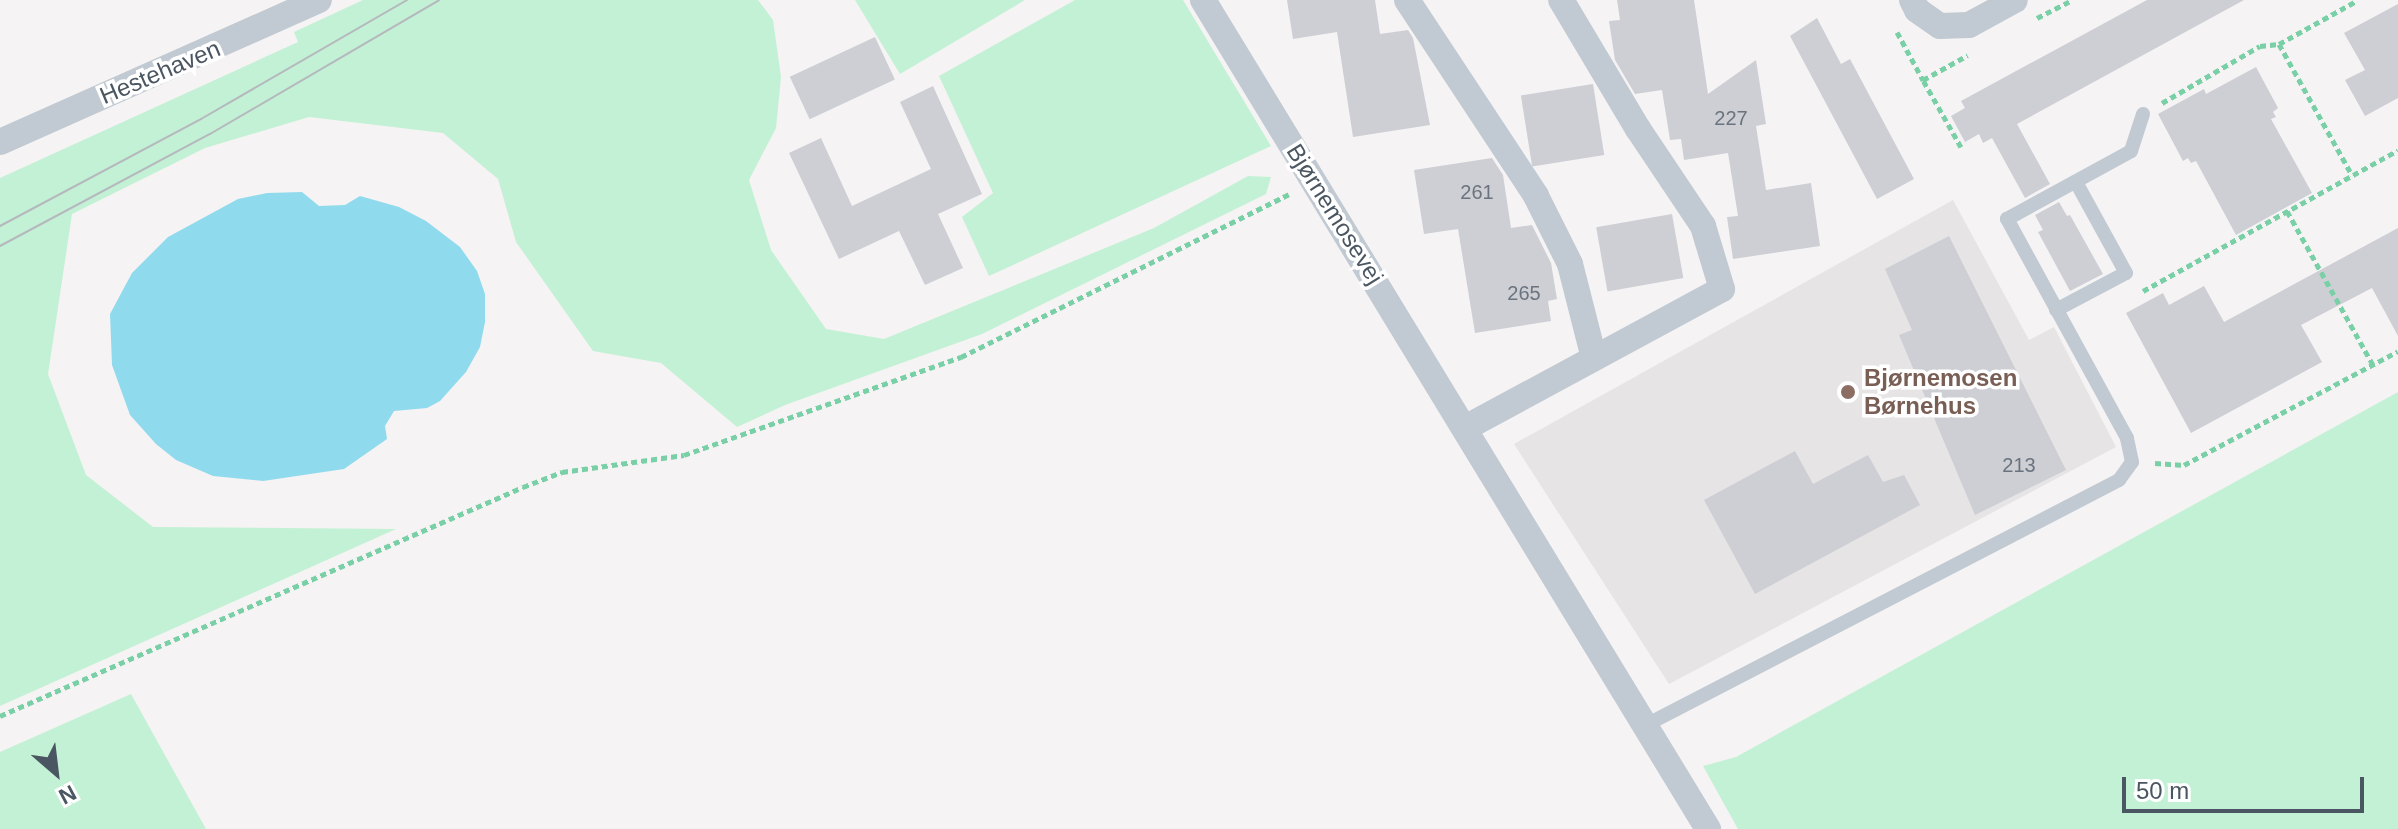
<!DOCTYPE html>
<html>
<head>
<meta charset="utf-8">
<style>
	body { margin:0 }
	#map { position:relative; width:2398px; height:829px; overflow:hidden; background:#f5f3f3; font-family:Helvetica,sans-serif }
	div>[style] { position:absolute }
	.education>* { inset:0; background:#e6e4e5 }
	.green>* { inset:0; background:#c3f1d5 }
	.water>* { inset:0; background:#90daee }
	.building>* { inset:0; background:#cdcfd5; transform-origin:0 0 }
	.path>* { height:5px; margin-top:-2.5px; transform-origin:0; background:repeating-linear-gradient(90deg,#7ad0a6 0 6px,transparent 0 10px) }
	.lane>* { height:14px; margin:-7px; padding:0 7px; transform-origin:7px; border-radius:7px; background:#c1cad2 }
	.street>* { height:26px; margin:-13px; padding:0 13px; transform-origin:13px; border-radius:13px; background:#c1cad2 }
	.tram>* { height:2px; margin:-1px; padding:0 1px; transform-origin:1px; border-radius:1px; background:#b5b8bd }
	.dots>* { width:22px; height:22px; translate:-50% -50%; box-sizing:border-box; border:4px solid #fff; border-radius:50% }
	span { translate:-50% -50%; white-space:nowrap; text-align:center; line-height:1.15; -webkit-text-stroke:7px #fff; paint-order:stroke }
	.number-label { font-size:20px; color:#6b747e }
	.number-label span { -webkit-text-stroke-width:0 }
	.street-label { font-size:24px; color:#4a5661 }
	.education-label { font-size:24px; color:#785e54; font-weight:700 }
	.left { translate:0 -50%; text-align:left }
	.north { position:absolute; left:16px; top:733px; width:80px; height:80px; -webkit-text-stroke:6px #fff; paint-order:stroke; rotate:152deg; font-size:22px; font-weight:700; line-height:32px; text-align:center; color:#4a5661 }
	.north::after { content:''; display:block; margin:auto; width:28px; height:36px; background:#4a5661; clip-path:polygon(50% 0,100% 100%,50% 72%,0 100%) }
	.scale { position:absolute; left:2122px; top:777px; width:242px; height:36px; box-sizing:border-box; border:4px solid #4a5661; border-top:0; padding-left:10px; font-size:24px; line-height:28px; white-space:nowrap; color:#4a5661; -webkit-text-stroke:6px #fff; paint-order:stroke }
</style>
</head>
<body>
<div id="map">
	<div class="education">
		<div style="clip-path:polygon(1953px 200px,2029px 340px,2054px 327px,2116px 447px,1669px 684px,1514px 444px)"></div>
	</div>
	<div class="green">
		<div style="clip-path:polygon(363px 0,758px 0,773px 20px,781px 77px,776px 128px,749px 180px,771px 250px,826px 329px,884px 339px,1154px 228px,1248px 176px,1271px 177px,1266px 194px,982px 334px,785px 405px,737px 427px,661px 363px,593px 351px,516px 242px,498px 179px,443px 133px,309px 117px,205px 148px,72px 214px,48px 374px,86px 475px,153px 527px,396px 529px,0 706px,0 178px,298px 42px,294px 32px)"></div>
		<div style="clip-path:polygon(855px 0,1025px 0,900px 74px)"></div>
		<div style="clip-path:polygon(1075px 0,1183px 0,1271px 146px,989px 276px,962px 217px,993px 193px,939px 76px)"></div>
		<div style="clip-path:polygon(2398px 392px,2398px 829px,1738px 829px,1703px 766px,1736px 757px)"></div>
		<div style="clip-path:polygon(131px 694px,206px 829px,0 829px,0 752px)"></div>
	</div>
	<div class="water">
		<div style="clip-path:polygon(302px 192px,319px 206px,345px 205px,360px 196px,399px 207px,426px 221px,460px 247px,477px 271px,485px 294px,485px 322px,480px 347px,466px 372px,440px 401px,427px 408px,394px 411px,385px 426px,387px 439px,344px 469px,263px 481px,213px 476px,176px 460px,156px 444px,130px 415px,112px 365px,110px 314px,132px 273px,168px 237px,238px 199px,267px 193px)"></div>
	</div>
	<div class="building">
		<div style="clip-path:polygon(1287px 0,1375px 0,1380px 34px,1408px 30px,1413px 38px,1430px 125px,1353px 137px,1337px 32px,1293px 39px)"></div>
		<div style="clip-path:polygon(1617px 0,1694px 0,1708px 94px,1756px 60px,1766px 124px,1756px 126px,1766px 190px,1811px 183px,1820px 246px,1733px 259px,1727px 217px,1738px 216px,1728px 153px,1684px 160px,1681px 139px,1670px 140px,1662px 90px,1635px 94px,1615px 60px,1609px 21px,1620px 20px)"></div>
		<div style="clip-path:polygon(2147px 0,2244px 0,2017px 124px,2050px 184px,2025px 198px,1992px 138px,1983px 143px,1979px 134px,1965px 142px,1951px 116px,1965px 108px,1961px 101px)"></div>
		<div style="clip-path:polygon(2398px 4px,2398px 98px,2365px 116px,2345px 80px,2365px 70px,2344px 33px)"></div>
		<div style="clip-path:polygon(1817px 18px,1841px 64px,1850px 59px,1914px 179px,1877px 199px,1790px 36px)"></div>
		<div style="left:875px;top:37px;width:47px;height:94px;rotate:65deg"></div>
		<div style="clip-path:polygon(2256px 67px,2278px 108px,2273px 112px,2276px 117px,2271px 119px,2312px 193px,2236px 235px,2196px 161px,2191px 163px,2188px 158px,2183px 161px,2158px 114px,2204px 89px,2206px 94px)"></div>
		<div style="left:1593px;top:84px;width:72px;height:73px;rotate:81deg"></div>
		<div style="clip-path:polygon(933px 86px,982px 194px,938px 214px,963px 268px,925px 285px,899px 231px,839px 259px,789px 153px,821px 138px,852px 206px,931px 169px,900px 102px)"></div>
		<div style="clip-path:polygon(1492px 158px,1503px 175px,1511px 228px,1532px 225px,1551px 263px,1557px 299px,1548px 301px,1551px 321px,1475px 333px,1458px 229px,1424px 234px,1414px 170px)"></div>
		<div style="clip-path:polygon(2059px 202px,2067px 216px,2070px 215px,2103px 274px,2070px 291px,2038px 232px,2043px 230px,2035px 215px)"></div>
		<div style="left:1672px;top:214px;width:65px;height:77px;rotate:80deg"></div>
		<div style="clip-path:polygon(2398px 228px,2398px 336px,2372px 288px,2301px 325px,2322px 362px,2191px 433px,2126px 313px,2163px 293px,2169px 305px,2204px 286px,2224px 322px)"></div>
		<div style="clip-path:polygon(1949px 236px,2066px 470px,1975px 515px,1899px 335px,1912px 330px,1885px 269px)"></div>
		<div style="clip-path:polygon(1795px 451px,1813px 484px,1868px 455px,1883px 482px,1904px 475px,1920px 505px,1755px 594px,1704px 500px)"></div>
	</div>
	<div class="path">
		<div style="left:2037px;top:18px;width:39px;rotate:-27deg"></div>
		<div style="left:1897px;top:32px;width:55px;rotate:61.6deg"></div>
		<div style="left:2279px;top:44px;width:150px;rotate:60.9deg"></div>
		<div style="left:2162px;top:103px;width:113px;rotate:-30.2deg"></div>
		<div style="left:2260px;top:46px;width:19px;rotate:-6deg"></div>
		<div style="left:2279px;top:44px;width:90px;rotate:-29.1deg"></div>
		<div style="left:1961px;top:147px;width:77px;rotate:-119.6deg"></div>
		<div style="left:1923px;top:80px;width:51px;rotate:-29.1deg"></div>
		<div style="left:2287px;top:211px;width:176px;rotate:60.8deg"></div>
		<div style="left:2143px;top:291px;width:291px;rotate:-28.9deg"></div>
		<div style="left:2155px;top:463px;width:29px;rotate:4deg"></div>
		<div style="left:2184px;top:465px;width:242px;rotate:-28deg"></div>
		<div style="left:0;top:716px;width:571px;rotate:-23.65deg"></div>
		<div style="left:523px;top:487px;width:42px;rotate:-21deg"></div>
		<div style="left:562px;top:472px;width:123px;rotate:-7.9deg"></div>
		<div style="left:684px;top:455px;width:294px;rotate:-19.5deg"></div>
		<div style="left:961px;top:357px;width:366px;rotate:-26.4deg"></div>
	</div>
	<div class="lane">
		<div style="left:2056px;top:310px;width:79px;rotate:-27.9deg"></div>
		<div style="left:2126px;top:273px;width:104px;rotate:-118.8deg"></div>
		<div style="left:1646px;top:725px;width:533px;rotate:-27.38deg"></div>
		<div style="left:2119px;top:480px;width:22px;rotate:-54deg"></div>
		<div style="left:2132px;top:462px;width:25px;rotate:-102deg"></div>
		<div style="left:2127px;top:438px;width:250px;rotate:-118.7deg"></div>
		<div style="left:2007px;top:219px;width:141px;rotate:-28.7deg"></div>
		<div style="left:2131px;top:151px;width:39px;rotate:-72deg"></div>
	</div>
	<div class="street">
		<div style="left:1203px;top:0;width:971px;rotate:58.65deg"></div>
		<div style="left:1407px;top:0;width:235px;rotate:56.6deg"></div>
		<div style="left:1536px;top:196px;width:76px;rotate:63.4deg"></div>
		<div style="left:1570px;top:264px;width:97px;rotate:75.7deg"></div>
		<div style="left:1912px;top:0;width:11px;rotate:63deg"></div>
		<div style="left:1917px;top:10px;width:28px;rotate:35deg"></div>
		<div style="left:1940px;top:26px;width:29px;rotate:-2deg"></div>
		<div style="left:1969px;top:25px;width:52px;rotate:-28.5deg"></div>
		<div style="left:0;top:142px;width:349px;rotate:-24deg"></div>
		<div style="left:1467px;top:427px;width:290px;rotate:-28.4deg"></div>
		<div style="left:1722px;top:289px;width:66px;rotate:-106.8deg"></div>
		<div style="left:1703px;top:226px;width:117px;rotate:-123.8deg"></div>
		<div style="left:1638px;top:129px;width:150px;rotate:-120.8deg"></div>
	</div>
	<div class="tram">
		<div style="left:0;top:226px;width:228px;rotate:-28deg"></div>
		<div style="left:201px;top:119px;width:238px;rotate:-30deg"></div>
		<div style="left:0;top:246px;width:238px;rotate:-28.1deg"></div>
		<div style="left:210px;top:134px;width:265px;rotate:-30.3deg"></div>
	</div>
	<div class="dots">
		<div style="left:1848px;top:392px;background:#8d6e63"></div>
	</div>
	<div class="number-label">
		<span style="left:1731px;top:118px">227</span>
		<span style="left:1477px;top:192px">261</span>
		<span style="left:1524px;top:293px">265</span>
		<span style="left:2019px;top:465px">213</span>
	</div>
	<div class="street-label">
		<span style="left:160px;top:72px;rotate:-23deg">Hestehaven</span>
		<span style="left:1335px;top:214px;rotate:58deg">Bjørnemosevej</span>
	</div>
	<div class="education-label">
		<span class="left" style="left:1864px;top:392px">Bjørnemosen<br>Børnehus</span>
	</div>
	<div class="north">N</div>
	<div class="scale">50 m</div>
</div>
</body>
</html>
